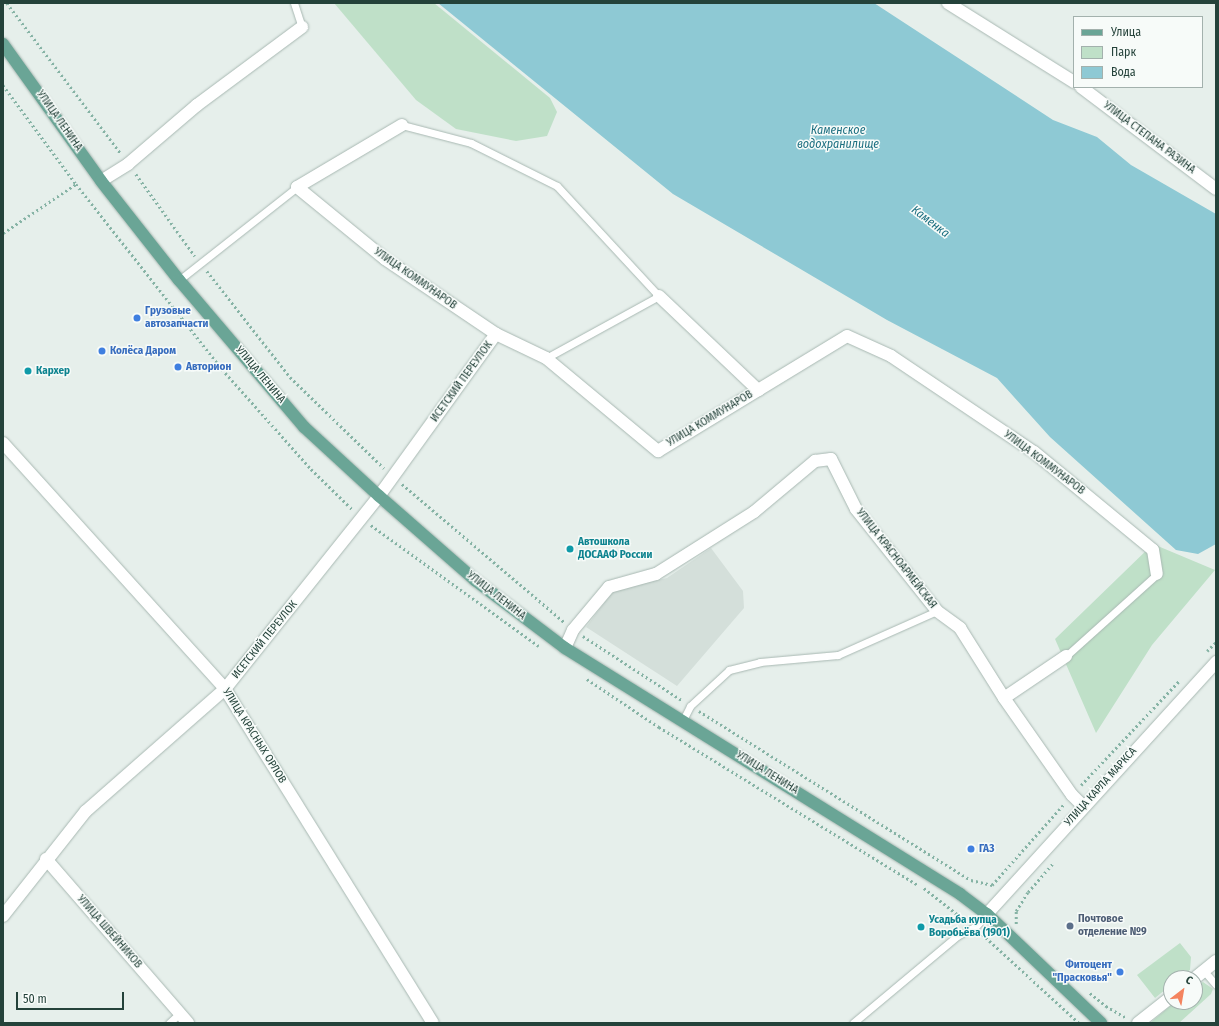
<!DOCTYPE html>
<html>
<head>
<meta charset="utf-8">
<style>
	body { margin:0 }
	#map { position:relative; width:1219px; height:1026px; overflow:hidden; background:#e6efeb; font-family:"Fira Sans Condensed",sans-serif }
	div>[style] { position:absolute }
	.built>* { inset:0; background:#d4dfda }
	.green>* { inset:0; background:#bfe0c8 }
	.water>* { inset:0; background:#8ec9d4 }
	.path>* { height:2.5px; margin-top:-1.25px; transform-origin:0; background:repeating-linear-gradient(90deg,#86b3a5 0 2px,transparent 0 5px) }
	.roads { filter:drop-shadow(0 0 1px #a8b8b2) drop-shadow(0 0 1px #a8b8b2) }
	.service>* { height:7px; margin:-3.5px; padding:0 3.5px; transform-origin:3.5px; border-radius:3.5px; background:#fff }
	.minor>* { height:12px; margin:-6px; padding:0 6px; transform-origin:6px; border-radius:6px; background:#fff }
	.tertiary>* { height:12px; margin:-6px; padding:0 6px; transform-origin:6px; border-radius:6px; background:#fff }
	.secondary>* { height:12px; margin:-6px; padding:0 6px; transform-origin:6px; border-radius:6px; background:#fff }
	.primary>* { height:12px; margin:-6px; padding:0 6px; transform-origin:6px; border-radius:6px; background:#6aa596 }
	.dots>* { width:11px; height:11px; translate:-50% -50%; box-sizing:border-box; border:2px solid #f7fbf9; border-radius:50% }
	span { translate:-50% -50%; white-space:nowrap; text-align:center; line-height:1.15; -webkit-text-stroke:3px #f7fbf9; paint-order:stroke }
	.street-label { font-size:11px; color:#24423a }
	.shop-label { font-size:11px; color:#366cbe; font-weight:700 }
	.left { translate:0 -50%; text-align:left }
	.right { translate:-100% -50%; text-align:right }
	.culture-label { font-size:11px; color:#0d838f; font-weight:700 }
	.service-label { font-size:11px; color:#4e5e75; font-weight:700 }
	.water-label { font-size:12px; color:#1c6f80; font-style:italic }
	.frame { position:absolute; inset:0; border:4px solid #24423a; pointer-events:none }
	.legend { position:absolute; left:1073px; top:16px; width:130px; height:72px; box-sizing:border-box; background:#f7fbf9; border:1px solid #a3b1ad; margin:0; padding:5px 7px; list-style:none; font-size:12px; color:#24423a }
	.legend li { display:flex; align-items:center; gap:8px; height:20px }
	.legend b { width:20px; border:1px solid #a3b1ad }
	.north { position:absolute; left:1163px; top:970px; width:40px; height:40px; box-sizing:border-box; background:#f7fbf9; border:1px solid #a3b1ad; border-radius:50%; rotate:31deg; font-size:11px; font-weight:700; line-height:16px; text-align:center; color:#24423a }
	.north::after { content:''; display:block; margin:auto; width:14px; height:18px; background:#f4845f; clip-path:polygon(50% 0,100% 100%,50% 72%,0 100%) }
	.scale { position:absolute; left:16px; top:992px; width:108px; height:18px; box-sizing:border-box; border:2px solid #24423a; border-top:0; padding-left:5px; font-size:12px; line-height:14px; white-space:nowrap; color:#24423a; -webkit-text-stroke:3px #f7fbf9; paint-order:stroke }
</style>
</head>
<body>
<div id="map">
	<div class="built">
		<div style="clip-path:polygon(711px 548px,743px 591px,744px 608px,677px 686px,586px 627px,614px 590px,667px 578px)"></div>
	</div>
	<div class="green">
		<div style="clip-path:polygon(334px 3px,434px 3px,550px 98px,557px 112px,547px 136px,516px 141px,456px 129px,416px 100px)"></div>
		<div style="clip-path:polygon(1153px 544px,1215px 570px,1152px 645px,1096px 733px,1055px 639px)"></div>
		<div style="clip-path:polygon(1180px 943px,1191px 957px,1190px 970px,1180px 978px,1171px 978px,1171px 985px,1155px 998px,1137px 975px)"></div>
		<div style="clip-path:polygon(1203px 982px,1213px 989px,1211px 994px,1179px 1023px,1150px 1023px,1175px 1002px,1195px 1002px,1195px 986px)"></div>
	</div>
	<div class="water">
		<div style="clip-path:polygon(438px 3px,874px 3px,1053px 120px,1097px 137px,1131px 165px,1216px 214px,1216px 544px,1198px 554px,1176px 550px,1050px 437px,997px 378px,887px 320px,673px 194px)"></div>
	</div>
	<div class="path">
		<div style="left:7px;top:3px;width:189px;rotate:52.9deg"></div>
		<div style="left:3px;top:85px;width:123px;rotate:53.6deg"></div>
		<div style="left:76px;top:184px;width:236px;rotate:51.7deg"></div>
		<div style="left:222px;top:369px;width:134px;rotate:48.3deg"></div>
		<div style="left:311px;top:469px;width:59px;rotate:44.3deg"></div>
		<div style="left:136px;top:174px;width:101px;rotate:54.3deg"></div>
		<div style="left:3px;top:233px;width:88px;rotate:-33.9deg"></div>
		<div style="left:207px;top:271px;width:135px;rotate:51.9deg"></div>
		<div style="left:290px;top:377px;width:131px;rotate:44.1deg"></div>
		<div style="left:402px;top:484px;width:213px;rotate:40.4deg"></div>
		<div style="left:371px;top:525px;width:207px;rotate:35.8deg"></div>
		<div style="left:583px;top:636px;width:119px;rotate:33deg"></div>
		<div style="left:1207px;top:651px;width:13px;rotate:-45deg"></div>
		<div style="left:587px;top:679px;width:87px;rotate:33.7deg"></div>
		<div style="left:659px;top:727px;width:303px;rotate:31.4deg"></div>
		<div style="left:699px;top:711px;width:320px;rotate:31.9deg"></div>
		<div style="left:971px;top:880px;width:22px;rotate:13deg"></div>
		<div style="left:992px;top:885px;width:108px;rotate:-48.4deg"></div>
		<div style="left:1081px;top:785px;width:144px;rotate:-46.7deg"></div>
		<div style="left:924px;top:888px;width:53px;rotate:38.2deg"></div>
		<div style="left:1016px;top:924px;width:13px;rotate:-90deg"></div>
		<div style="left:1016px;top:911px;width:22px;rotate:-58deg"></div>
		<div style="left:1028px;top:892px;width:37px;rotate:-49deg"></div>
		<div style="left:982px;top:934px;width:132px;rotate:42.5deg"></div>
		<div style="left:1090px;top:993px;width:21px;rotate:39deg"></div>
		<div style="left:1106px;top:1006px;width:24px;rotate:30deg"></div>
	</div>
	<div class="roads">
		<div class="service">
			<div style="left:294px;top:3px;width:25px;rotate:72deg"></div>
			<div style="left:402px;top:125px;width:71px;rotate:14.6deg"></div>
			<div style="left:471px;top:143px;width:96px;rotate:26.6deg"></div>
			<div style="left:557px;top:186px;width:150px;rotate:47.2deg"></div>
			<div style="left:659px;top:296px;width:129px;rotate:151.2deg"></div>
			<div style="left:179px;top:280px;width:150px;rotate:-38.2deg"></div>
			<div style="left:1066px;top:656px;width:122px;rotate:-42deg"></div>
			<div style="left:682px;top:722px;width:18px;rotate:-63deg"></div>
			<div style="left:690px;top:706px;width:53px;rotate:-42.7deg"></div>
			<div style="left:729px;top:670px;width:32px;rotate:-14deg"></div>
			<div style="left:760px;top:662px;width:78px;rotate:-5.1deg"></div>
			<div style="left:838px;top:655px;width:108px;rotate:-24deg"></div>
			<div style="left:1204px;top:971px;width:18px;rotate:49deg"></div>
			<div style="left:169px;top:1023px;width:15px;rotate:-42deg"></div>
			<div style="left:853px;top:1023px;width:136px;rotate:-39.9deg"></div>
			<div style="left:957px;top:936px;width:20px;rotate:-27deg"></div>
			<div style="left:975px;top:927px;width:18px;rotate:-47deg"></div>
		</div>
		<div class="minor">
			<div style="left:948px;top:3px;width:149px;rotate:32.1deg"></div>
			<div style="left:1081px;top:87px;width:169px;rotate:37.1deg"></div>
			<div style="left:402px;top:125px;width:122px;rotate:149.4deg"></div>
			<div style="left:297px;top:187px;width:114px;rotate:39.3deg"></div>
			<div style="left:385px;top:259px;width:134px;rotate:34deg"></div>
			<div style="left:496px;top:334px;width:55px;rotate:25.6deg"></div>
			<div style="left:546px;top:358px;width:146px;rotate:39.7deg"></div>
			<div style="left:658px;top:451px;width:221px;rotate:-31.3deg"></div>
			<div style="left:847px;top:336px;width:48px;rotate:24.4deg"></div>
			<div style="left:891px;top:356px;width:172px;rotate:33.9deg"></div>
			<div style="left:1034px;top:452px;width:154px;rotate:39.5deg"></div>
			<div style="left:1153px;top:550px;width:24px;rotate:81deg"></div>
			<div style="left:101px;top:181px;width:32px;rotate:-32deg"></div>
			<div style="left:128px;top:164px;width:91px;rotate:-40.5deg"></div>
			<div style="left:197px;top:105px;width:131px;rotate:-36.6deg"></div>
			<div style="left:659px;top:296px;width:137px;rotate:43.5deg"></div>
			<div style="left:565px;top:648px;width:20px;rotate:-66deg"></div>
			<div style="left:573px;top:630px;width:56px;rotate:-50.1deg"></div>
			<div style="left:609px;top:587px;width:49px;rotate:-15.5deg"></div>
			<div style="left:656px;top:574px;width:116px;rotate:-32.3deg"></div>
			<div style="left:754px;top:512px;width:80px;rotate:-39.9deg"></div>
			<div style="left:815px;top:461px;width:16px;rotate:-7deg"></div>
			<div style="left:831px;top:459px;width:56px;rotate:63.4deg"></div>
			<div style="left:856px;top:509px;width:130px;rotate:51.5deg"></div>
			<div style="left:937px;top:611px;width:29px;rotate:36deg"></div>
			<div style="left:960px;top:628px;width:83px;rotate:57.8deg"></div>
			<div style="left:1004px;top:698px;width:118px;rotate:55deg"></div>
			<div style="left:1072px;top:795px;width:16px;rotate:45deg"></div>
			<div style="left:1004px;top:698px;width:75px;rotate:-34.1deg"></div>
			<div style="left:46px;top:859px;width:217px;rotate:49.1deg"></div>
			<div style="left:3px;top:916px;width:134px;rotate:-51.7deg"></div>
			<div style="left:86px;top:811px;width:185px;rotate:-41.3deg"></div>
			<div style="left:225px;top:689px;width:247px;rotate:-51.4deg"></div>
			<div style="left:379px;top:496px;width:200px;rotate:-54.2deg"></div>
			<div style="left:1195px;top:978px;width:27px;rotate:-39deg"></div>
			<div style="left:1138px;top:1023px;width:42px;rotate:-38.2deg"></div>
		</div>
		<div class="tertiary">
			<div style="left:3px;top:443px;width:331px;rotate:47.9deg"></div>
			<div style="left:225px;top:689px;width:393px;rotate:58.1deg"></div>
		</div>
		<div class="secondary">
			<div style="left:987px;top:914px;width:341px;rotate:-47.7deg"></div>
		</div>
		<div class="primary">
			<div style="left:3px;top:44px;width:168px;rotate:54.4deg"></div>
			<div style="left:101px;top:181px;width:126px;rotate:51.8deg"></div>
			<div style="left:179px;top:280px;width:193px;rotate:49.6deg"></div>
			<div style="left:304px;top:427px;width:102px;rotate:42.6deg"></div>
			<div style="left:379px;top:496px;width:128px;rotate:41.2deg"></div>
			<div style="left:475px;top:580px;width:113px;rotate:37.1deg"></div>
			<div style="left:565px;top:648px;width:465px;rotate:31.9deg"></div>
			<div style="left:960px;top:894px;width:34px;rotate:37deg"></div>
			<div style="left:987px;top:914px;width:158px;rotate:43.7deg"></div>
		</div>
	</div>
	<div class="dots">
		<div style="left:137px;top:318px;background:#3f7fe0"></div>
		<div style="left:102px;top:351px;background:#3f7fe0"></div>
		<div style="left:178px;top:367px;background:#3f7fe0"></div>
		<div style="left:28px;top:371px;background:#0f9aa8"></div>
		<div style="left:570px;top:549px;background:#0f9aa8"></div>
		<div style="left:971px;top:849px;background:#3f7fe0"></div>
		<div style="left:1070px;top:926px;background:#5c6f8a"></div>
		<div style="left:921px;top:927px;background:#0f9aa8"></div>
		<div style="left:1120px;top:972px;background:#3f7fe0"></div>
	</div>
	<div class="street-label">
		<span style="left:59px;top:121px;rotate:55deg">УЛИЦА ЛЕНИНА</span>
		<span style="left:1149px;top:138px;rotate:37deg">УЛИЦА СТЕПАНА РАЗИНА</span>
		<span style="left:415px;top:279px;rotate:35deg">УЛИЦА КОММУНАРОВ</span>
		<span style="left:260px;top:375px;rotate:50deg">УЛИЦА ЛЕНИНА</span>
		<span style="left:462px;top:382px;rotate:-54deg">ИСЕТСКИЙ ПЕРЕУЛОК</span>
		<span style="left:710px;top:419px;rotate:-31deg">УЛИЦА КОММУНАРОВ</span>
		<span style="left:1044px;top:463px;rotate:37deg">УЛИЦА КОММУНАРОВ</span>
		<span style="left:896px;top:559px;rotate:52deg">УЛИЦА КРАСНОАРМЕЙСКАЯ</span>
		<span style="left:496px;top:596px;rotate:38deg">УЛИЦА ЛЕНИНА</span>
		<span style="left:265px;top:640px;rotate:-51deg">ИСЕТСКИЙ ПЕРЕУЛОК</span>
		<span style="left:254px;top:736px;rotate:58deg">УЛИЦА КРАСНЫХ ОРЛОВ</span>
		<span style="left:767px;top:773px;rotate:32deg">УЛИЦА ЛЕНИНА</span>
		<span style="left:1101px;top:787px;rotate:-48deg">УЛИЦА КАРЛА МАРКСА</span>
		<span style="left:109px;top:932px;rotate:49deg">УЛИЦА ШВЕЙНИКОВ</span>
	</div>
	<div class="shop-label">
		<span class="left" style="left:145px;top:318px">Грузовые<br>автозапчасти</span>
		<span class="left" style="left:110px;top:351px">Колёса Даром</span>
		<span class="left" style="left:186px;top:367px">Авторион</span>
		<span class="left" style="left:979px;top:849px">ГАЗ</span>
		<span class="right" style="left:1112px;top:972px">Фитоцент<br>"Прасковья"</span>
	</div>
	<div class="culture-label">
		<span class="left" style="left:36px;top:371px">Кархер</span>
		<span class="left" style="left:578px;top:549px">Автошкола<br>ДОСААФ России</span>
		<span class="left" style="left:929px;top:927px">Усадьба купца<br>Воробьёва (1901)</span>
	</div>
	<div class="service-label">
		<span class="left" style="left:1078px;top:926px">Почтовое<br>отделение №9</span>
	</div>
	<div class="water-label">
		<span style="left:838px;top:138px">Каменское<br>водохранилище</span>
		<span style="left:930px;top:222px;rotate:37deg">Каменка</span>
	</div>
	<div class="frame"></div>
	<ul class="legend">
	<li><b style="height:5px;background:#6aa596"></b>Улица</li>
	<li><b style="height:11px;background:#bfe0c8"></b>Парк</li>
	<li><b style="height:11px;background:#8ec9d4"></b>Вода</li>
	</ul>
	<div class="north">С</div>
	<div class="scale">50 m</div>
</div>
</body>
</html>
